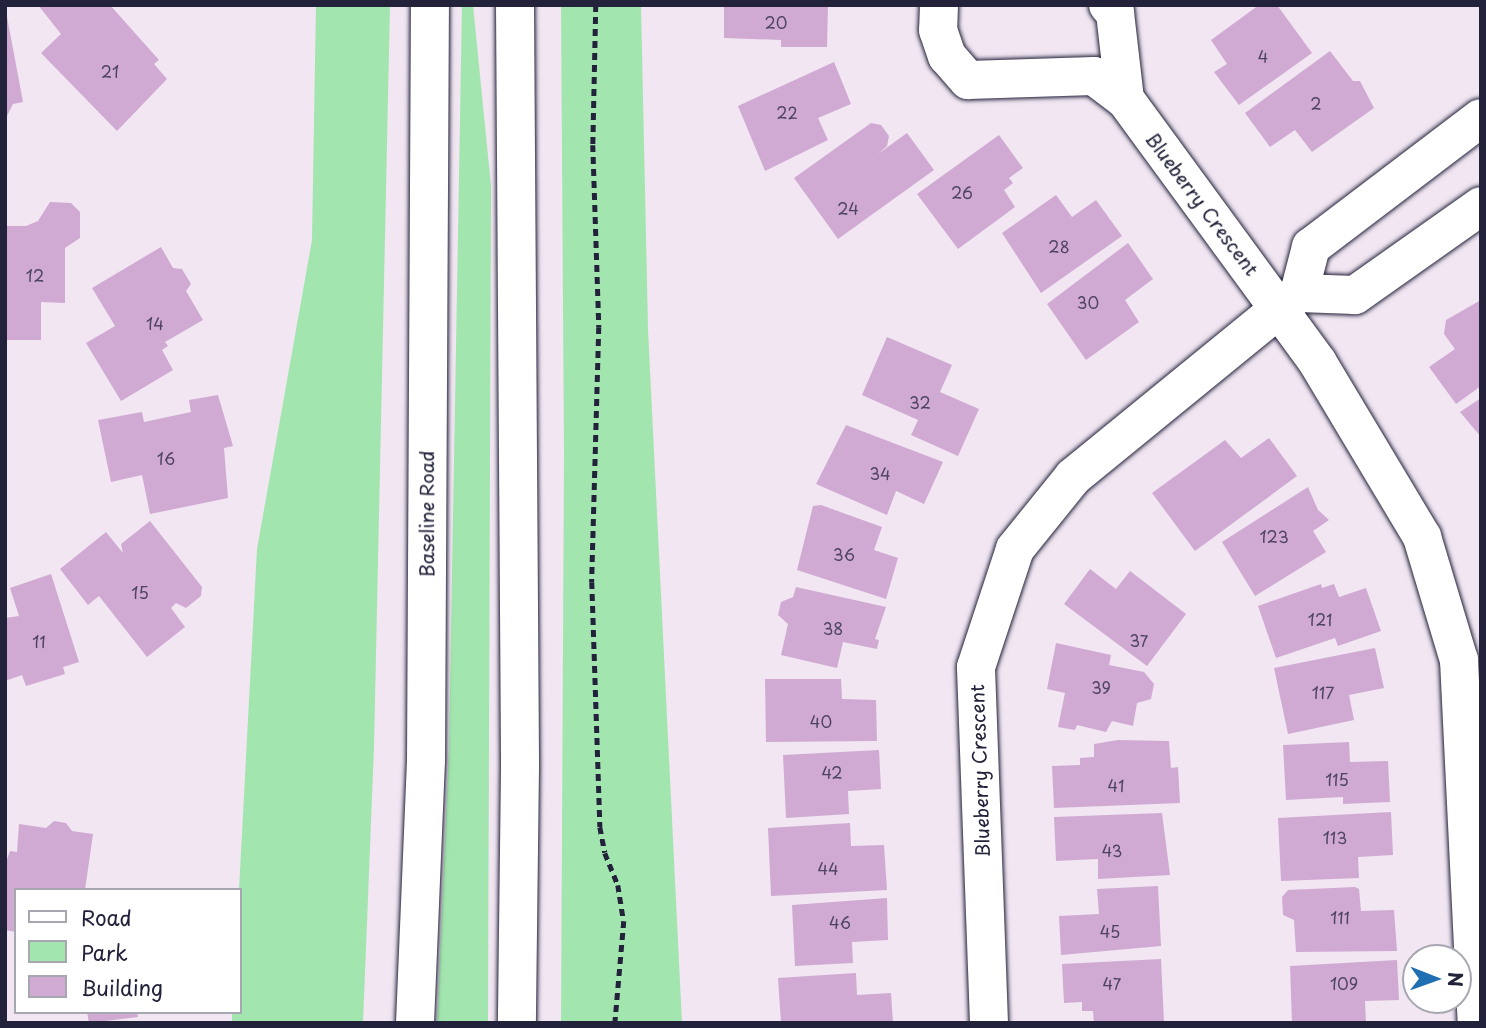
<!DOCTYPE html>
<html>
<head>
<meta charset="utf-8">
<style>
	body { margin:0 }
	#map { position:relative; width:1486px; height:1028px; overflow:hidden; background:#f1e6f2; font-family:"Playpen Sans",sans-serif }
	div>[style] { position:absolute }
	.green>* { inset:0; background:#a3e5af }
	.building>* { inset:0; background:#d0aad3 }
	.path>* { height:4.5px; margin-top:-2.25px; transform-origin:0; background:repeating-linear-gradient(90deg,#22223b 0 7px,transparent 0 12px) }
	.roads { filter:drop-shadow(0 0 2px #22223b) drop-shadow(0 0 2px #22223b) }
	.street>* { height:38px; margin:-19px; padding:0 19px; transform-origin:19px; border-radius:19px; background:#fff }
	.secondary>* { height:38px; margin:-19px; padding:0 19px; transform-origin:19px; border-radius:19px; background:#fff }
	span { translate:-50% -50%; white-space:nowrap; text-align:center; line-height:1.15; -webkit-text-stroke:7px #fff; paint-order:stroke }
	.number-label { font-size:16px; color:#4e4461 }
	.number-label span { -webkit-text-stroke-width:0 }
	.street-label { font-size:19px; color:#22223b }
	.frame { position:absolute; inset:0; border:7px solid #22223b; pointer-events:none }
	.legend { position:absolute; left:14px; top:888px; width:228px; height:126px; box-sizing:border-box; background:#fff; border:2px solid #a7a7b1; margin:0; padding:9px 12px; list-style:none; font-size:21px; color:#22223b }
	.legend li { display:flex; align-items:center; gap:14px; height:35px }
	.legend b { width:35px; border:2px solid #a7a7b1 }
	.north { position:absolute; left:1402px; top:944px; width:70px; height:70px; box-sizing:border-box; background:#fff; border:2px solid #a7a7b1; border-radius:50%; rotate:91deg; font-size:19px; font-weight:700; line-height:28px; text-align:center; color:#22223b }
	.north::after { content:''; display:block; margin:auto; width:24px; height:32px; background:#1f6fb2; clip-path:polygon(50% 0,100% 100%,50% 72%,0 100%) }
</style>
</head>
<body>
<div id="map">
	<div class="green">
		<div style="clip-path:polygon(316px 5px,390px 5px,374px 747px,363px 1023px,232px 1023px,232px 1012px,240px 1012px,239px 890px,257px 549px,312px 240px)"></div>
		<div style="clip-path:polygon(462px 5px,473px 5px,491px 186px,488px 1023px,437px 1023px,449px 746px)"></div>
		<div style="clip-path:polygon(561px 5px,641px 5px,648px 329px,682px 1023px,561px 1023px,564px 455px)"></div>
	</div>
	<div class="building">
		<div style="clip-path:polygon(38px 5px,110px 5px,159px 60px,154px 64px,167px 79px,117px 131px,41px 53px,61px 34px)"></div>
		<div style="clip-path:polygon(724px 5px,828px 5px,827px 47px,781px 47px,781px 40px,724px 38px)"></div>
		<div style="clip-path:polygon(1259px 5px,1277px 5px,1312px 53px,1239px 105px,1214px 72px,1227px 64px,1211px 40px)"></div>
		<div style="clip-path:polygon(5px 6px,23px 102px,13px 104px,5px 120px)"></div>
		<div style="clip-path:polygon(1330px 51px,1353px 81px,1360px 81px,1374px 108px,1312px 152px,1295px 130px,1270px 147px,1245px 113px)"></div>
		<div style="clip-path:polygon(834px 62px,851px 104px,818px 118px,828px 140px,765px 171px,738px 106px)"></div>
		<div style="clip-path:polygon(871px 123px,881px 125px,889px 136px,887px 146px,878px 154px,907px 133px,934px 170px,838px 239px,794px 178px)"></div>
		<div style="clip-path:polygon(999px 135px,1023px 168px,1009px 178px,1013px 183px,1004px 190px,1015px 207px,958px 249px,917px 194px)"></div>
		<div style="clip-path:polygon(1056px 195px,1072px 217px,1096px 200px,1122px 236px,1041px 293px,1002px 233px)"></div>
		<div style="clip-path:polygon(50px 202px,71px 203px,80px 212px,80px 238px,65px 248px,65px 303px,41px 302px,41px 340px,5px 340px,5px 226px,26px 226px,38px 221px)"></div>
		<div style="clip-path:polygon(1128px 243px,1153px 279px,1125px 300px,1139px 322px,1086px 360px,1047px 304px)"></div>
		<div style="clip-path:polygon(161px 247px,173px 268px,182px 269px,191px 284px,186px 291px,203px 320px,165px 342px,168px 346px,162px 350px,173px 370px,121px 401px,86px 343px,115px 326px,92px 288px)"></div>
		<div style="clip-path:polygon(1481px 300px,1481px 386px,1456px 404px,1429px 367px,1455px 349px,1444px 334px,1446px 320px)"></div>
		<div style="clip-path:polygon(887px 337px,952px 365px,940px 392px,979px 409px,958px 456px,911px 435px,918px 420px,862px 395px)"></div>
		<div style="clip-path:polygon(218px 395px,233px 446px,224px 448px,228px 498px,150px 514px,142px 475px,111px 482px,98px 420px,142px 412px,144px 422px,191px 412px,189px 400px)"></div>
		<div style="clip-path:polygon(1481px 398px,1481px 437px,1460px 412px)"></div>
		<div style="clip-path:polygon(846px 425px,943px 462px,924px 504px,896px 491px,887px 515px,816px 484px)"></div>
		<div style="clip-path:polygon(1269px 438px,1297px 476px,1195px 551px,1152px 493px,1225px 440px,1241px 458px)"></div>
		<div style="clip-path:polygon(1308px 487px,1318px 510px,1329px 520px,1313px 531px,1326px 552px,1255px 596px,1222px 542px)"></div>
		<div style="clip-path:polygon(821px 505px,882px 527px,874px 550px,898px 558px,886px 599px,797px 570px,813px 506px)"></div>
		<div style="clip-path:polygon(150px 521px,202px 587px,201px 596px,186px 608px,176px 603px,171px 608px,185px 627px,147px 657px,99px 596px,88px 605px,60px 569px,106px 532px,123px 553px,121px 544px)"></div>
		<div style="clip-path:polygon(1090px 569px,1116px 589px,1130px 571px,1186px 614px,1147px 666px,1064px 604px)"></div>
		<div style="clip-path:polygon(51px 574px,79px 662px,63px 667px,65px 674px,26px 686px,22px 675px,5px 681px,5px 618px,19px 616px,10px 588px)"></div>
		<div style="clip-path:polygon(1321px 584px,1322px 588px,1334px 584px,1339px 597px,1366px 588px,1381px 631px,1338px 646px,1335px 638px,1276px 658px,1258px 606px)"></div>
		<div style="clip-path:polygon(796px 587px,886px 607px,875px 639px,879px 640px,877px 649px,843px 642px,837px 668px,781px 655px,788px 624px,778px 615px,781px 602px,793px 597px)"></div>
		<div style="clip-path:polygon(1056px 643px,1111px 655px,1109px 665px,1144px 672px,1154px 684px,1151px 699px,1137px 703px,1133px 726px,1112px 721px,1106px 732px,1077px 725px,1075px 730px,1058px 727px,1065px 693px,1047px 689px)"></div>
		<div style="clip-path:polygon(1375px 648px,1384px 688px,1349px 695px,1354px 720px,1288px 734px,1274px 668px)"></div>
		<div style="clip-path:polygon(765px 679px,841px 679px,842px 699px,876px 700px,877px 741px,766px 742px)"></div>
		<div style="clip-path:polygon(1118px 740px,1169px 741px,1171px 768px,1178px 767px,1180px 803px,1054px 808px,1052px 766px,1080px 765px,1080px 758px,1094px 757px,1094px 744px)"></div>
		<div style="clip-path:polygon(1349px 742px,1350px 762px,1388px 761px,1390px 802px,1343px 804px,1343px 797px,1286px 800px,1283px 745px)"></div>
		<div style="clip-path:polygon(879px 750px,881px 789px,848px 791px,849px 814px,786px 818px,783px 755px)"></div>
		<div style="clip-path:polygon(1391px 812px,1393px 855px,1358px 857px,1359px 878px,1281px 881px,1278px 818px)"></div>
		<div style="clip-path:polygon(1162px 813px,1170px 875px,1098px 879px,1098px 859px,1056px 861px,1054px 817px)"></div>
		<div style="clip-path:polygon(54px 821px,66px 823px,72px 831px,93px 834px,85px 890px,16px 890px,16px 932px,5px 930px,5px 865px,10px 851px,17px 852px,19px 824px,46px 828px)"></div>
		<div style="clip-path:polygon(850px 823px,851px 846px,884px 845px,887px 890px,771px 896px,768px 828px)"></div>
		<div style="clip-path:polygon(1158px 886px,1161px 946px,1061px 955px,1059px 916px,1099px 914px,1097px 889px)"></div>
		<div style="clip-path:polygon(1355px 887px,1359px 889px,1361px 911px,1394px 910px,1397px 951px,1296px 952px,1294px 920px,1283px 915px,1282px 897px,1288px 890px)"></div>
		<div style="clip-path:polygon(887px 898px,888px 940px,852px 942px,853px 963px,795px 966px,792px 905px)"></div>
		<div style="clip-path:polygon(1161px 959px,1164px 1023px,1094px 1023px,1093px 1011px,1082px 1011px,1082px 1002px,1064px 1003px,1062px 964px)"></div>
		<div style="clip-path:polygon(1397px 960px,1399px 1000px,1365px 1001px,1366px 1023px,1292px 1023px,1290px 966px)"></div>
		<div style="clip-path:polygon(856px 973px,857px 995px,891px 993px,893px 1023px,781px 1023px,778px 978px)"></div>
		<div style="clip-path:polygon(87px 1012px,137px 1012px,138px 1017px,89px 1023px)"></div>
	</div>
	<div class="path">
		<div style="left:596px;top:5px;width:140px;rotate:91.2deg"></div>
		<div style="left:593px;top:145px;width:182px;rotate:88.1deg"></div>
		<div style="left:599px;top:327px;width:255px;rotate:91.6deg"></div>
		<div style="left:592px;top:582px;width:245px;rotate:88.1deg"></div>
		<div style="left:600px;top:827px;width:26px;rotate:79deg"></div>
		<div style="left:605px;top:853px;width:35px;rotate:68deg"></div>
		<div style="left:618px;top:885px;width:36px;rotate:81deg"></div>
		<div style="left:624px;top:921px;width:102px;rotate:95deg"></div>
	</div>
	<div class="roads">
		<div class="street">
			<div style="left:939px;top:5px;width:25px;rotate:92deg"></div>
			<div style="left:938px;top:30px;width:28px;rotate:71deg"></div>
			<div style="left:947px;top:56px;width:32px;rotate:49deg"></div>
			<div style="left:968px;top:80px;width:126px;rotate:-1.8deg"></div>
			<div style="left:1094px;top:76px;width:39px;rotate:37deg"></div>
			<div style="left:1125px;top:99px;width:327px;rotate:53.8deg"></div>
			<div style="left:1318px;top:363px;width:203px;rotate:59.1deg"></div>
			<div style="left:1422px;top:537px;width:128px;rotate:73.3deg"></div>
			<div style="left:1459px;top:660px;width:363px;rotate:87.2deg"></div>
			<div style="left:1108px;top:5px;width:11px;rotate:49deg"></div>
			<div style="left:1115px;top:13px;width:87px;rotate:83.4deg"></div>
			<div style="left:1299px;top:293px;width:48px;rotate:-75.4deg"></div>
			<div style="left:1311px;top:247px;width:213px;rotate:-37.2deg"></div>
			<div style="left:989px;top:1023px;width:356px;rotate:-92.1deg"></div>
			<div style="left:976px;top:667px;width:124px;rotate:-71.7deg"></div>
			<div style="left:1015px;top:549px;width:92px;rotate:-51.1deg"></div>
			<div style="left:1073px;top:477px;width:291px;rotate:-39.2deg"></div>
			<div style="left:1299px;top:293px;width:56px;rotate:2deg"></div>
			<div style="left:1355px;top:295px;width:154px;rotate:-35.2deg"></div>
		</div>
		<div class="secondary">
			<div style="left:515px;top:5px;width:762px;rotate:89.62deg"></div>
			<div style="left:520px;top:767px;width:256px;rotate:90.7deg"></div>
			<div style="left:415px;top:1023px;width:263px;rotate:-87.6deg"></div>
			<div style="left:426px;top:760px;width:755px;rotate:-89.7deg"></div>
		</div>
	</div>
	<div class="number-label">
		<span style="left:776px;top:22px">20</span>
		<span style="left:1263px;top:56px">4</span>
		<span style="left:110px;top:71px">21</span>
		<span style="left:1316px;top:103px">2</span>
		<span style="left:787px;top:112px">22</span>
		<span style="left:962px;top:192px">26</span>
		<span style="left:848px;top:208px">24</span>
		<span style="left:1059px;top:246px">28</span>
		<span style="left:35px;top:275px">12</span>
		<span style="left:1088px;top:302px">30</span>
		<span style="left:155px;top:323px">14</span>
		<span style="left:920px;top:402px">32</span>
		<span style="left:166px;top:458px">16</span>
		<span style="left:880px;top:473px">34</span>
		<span style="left:1274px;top:536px">123</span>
		<span style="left:844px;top:554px">36</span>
		<span style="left:140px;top:592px">15</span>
		<span style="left:1320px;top:619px">121</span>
		<span style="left:833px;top:628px">38</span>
		<span style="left:1139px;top:640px">37</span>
		<span style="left:39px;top:641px">11</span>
		<span style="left:1101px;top:687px">39</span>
		<span style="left:1323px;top:692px">117</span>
		<span style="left:821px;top:721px">40</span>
		<span style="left:832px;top:772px">42</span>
		<span style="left:1337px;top:779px">115</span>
		<span style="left:1116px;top:785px">41</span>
		<span style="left:1335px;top:837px">113</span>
		<span style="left:1112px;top:850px">43</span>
		<span style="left:828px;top:868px">44</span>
		<span style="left:1340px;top:917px">111</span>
		<span style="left:840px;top:922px">46</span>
		<span style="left:1110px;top:931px">45</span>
		<span style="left:1112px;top:983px">47</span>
		<span style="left:1344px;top:983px">109</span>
	</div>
	<div class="street-label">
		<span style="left:1202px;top:204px;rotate:53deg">Blueberry Crescent</span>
		<span style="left:427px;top:514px;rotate:-90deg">Baseline Road</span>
		<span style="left:980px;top:771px;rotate:-92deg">Blueberry Crescent</span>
	</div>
	<div class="frame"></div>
	<ul class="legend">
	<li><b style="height:9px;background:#fff"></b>Road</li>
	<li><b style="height:19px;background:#a3e5af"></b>Park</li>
	<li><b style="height:19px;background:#d0aad3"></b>Building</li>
	</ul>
	<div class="north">N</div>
</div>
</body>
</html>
